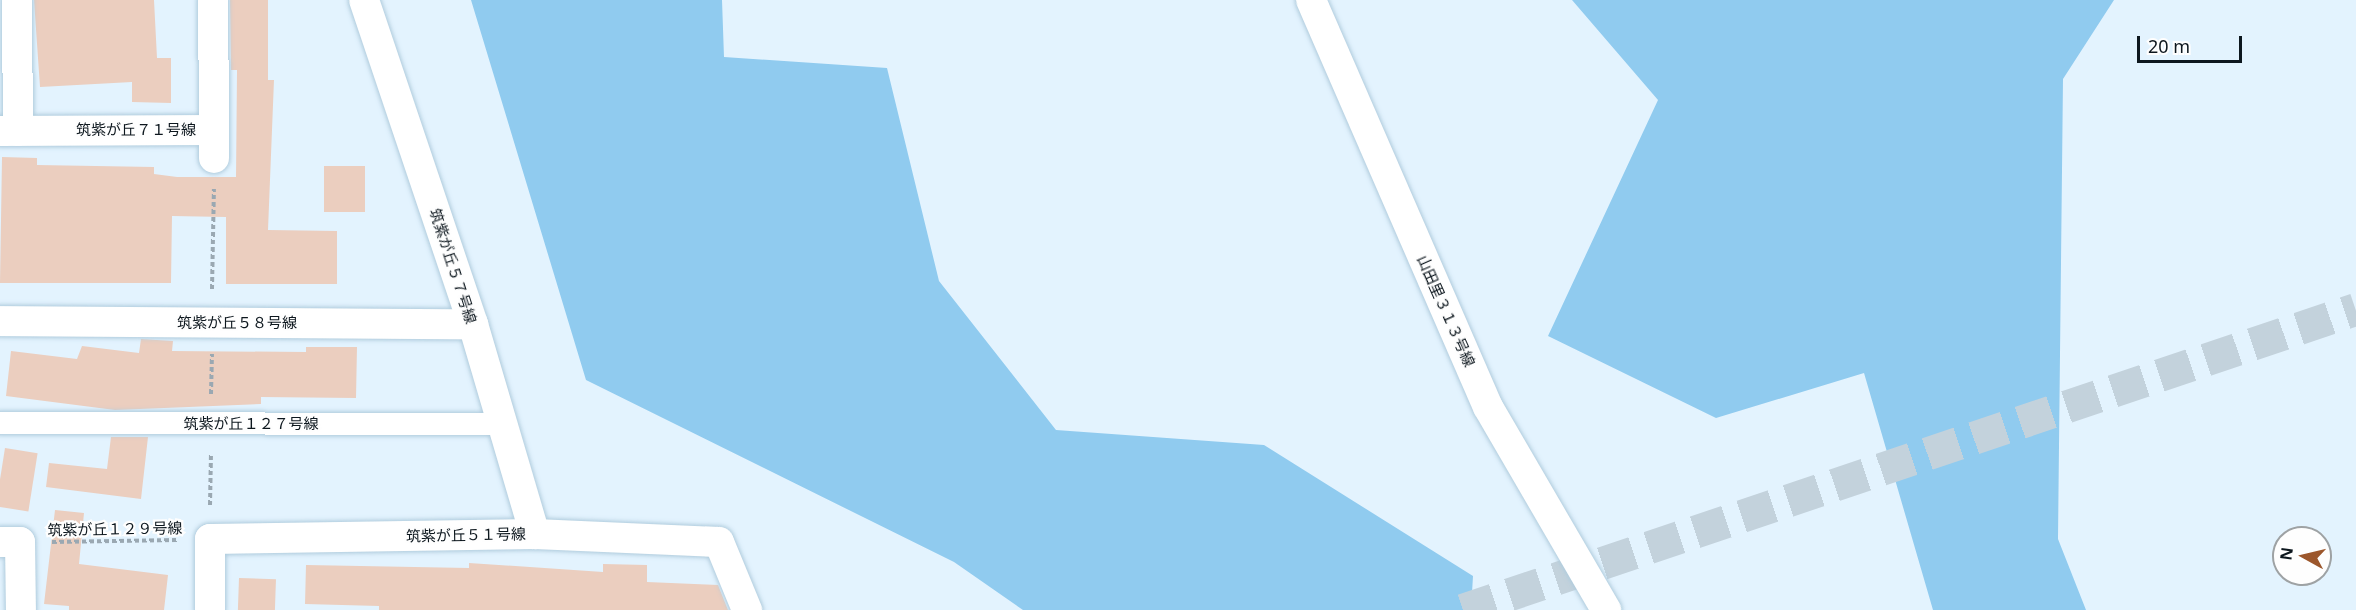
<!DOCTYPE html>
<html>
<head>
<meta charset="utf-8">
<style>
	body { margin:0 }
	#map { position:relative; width:2356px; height:610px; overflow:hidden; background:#e3f3fe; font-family:"Noto Sans","Noto Sans JP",sans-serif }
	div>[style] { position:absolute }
	.forest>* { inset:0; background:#90cbef }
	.building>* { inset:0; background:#ebcebf; transform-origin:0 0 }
	.tertiary-tunnel>* { height:33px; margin-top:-16.5px; transform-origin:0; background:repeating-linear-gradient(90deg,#c3d2dc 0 33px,transparent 0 49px) }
	.path>* { height:4px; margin-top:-2px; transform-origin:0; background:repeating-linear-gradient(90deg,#9aa8b2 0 4.5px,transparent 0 7.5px) }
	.roads { filter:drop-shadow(0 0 2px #b0ccdd) drop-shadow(0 0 2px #b0ccdd) }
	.pedestrian>* { height:22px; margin:-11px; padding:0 11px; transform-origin:11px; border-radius:11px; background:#fff }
	.minor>* { height:30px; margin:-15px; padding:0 15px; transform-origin:15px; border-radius:15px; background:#fff }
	span { translate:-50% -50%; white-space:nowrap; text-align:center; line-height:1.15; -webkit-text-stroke:4.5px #fefefe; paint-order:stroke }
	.street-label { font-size:15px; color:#0d171e }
	.north { position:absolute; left:2272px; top:526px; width:60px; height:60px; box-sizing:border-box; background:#fefefe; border:2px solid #9ea2a4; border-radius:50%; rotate:278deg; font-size:16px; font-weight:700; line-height:24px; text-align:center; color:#0d171e }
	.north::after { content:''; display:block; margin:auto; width:21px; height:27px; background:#9c572c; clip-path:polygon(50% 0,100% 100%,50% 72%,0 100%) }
	.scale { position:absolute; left:2137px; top:36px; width:105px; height:27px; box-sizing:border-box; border:3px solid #0d171e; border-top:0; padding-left:8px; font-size:18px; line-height:21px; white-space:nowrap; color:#0d171e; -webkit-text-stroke:4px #fefefe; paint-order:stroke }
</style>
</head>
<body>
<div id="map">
	<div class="forest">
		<div style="clip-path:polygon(471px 0,722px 0,724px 57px,887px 68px,939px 281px,1056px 430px,1264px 445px,1473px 576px,1471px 610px,1023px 610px,954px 562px,586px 380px)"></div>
		<div style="clip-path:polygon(1572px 0,2114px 0,2063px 79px,2058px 539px,2086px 610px,1933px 610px,1864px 373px,1716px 418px,1548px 336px,1658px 100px)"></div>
	</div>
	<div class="building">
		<div style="clip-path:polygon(34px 0,154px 0,157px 58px,171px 58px,171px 103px,132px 102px,132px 82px,40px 87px)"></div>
		<div style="clip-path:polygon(230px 0,268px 0,268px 80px,274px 80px,268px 230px,337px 231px,337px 284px,226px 284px,226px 217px,172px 216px,171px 283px,0 283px,2px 157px,37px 158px,37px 165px,154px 167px,154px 174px,177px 177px,236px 177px,237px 70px,231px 70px)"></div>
		<div style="left:324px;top:166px;width:41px;height:46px"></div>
		<div style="clip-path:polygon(141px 339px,173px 341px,172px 351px,306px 352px,306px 347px,357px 347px,356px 398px,261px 397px,261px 404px,115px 410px,6px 396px,11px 351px,77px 359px,82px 346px,139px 353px)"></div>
		<div style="clip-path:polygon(111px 437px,148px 437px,141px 499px,46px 487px,49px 463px,107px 469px)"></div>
		<div style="left:5px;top:448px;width:33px;height:59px;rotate:9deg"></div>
		<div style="clip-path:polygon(55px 510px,84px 513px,79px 564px,168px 575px,164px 610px,69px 610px,69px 606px,44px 604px)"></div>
		<div style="clip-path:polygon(469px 563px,603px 572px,603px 564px,647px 565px,647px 582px,718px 585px,728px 610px,379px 610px,379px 606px,305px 604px,306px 565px,469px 568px)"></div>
		<div style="left:239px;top:578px;width:37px;height:32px;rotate:2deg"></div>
	</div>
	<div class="tertiary-tunnel">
		<div style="left:1463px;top:610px;width:942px;rotate:-18.63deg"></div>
	</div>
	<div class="path">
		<div style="left:212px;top:289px;width:100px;rotate:-88.9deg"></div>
		<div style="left:211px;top:394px;width:40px;rotate:-88.6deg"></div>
		<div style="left:210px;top:505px;width:52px;rotate:-88.9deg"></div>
		<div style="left:52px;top:542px;width:125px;rotate:-0.9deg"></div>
	</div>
	<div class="roads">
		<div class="pedestrian">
			<div style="left:0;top:423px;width:503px;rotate:0.11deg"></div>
		</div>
		<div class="minor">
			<div style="left:17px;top:0;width:131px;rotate:89.6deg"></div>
			<div style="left:364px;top:0;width:342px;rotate:71.4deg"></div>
			<div style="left:473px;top:324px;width:219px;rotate:73.6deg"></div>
			<div style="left:1311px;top:0;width:444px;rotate:66.5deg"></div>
			<div style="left:1488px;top:407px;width:235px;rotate:59.8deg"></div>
			<div style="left:214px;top:130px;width:28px;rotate:90deg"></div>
			<div style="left:0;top:131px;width:214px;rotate:-0.3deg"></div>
			<div style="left:214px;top:130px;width:130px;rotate:-90.4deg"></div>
			<div style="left:0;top:321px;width:473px;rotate:0.4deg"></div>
			<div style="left:0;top:542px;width:20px"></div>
			<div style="left:20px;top:542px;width:68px;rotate:89.2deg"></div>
			<div style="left:210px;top:610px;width:71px;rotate:-90deg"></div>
			<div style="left:210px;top:539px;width:325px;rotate:-0.9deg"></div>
			<div style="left:535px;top:534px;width:184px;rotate:2.5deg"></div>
			<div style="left:719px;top:542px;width:74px;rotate:67.6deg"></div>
		</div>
	</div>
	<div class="street-label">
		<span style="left:136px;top:130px">筑紫が丘７１号線</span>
		<span style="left:453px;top:266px;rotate:72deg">筑紫が丘５７号線</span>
		<span style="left:1446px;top:311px;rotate:66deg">山田里３１３号線</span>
		<span style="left:237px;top:323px">筑紫が丘５８号線</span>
		<span style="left:251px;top:424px">筑紫が丘１２７号線</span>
		<span style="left:115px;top:529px;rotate:-1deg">筑紫が丘１２９号線</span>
		<span style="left:466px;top:535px;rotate:-1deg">筑紫が丘５１号線</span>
	</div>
	<div class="north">N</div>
	<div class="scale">20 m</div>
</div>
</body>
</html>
